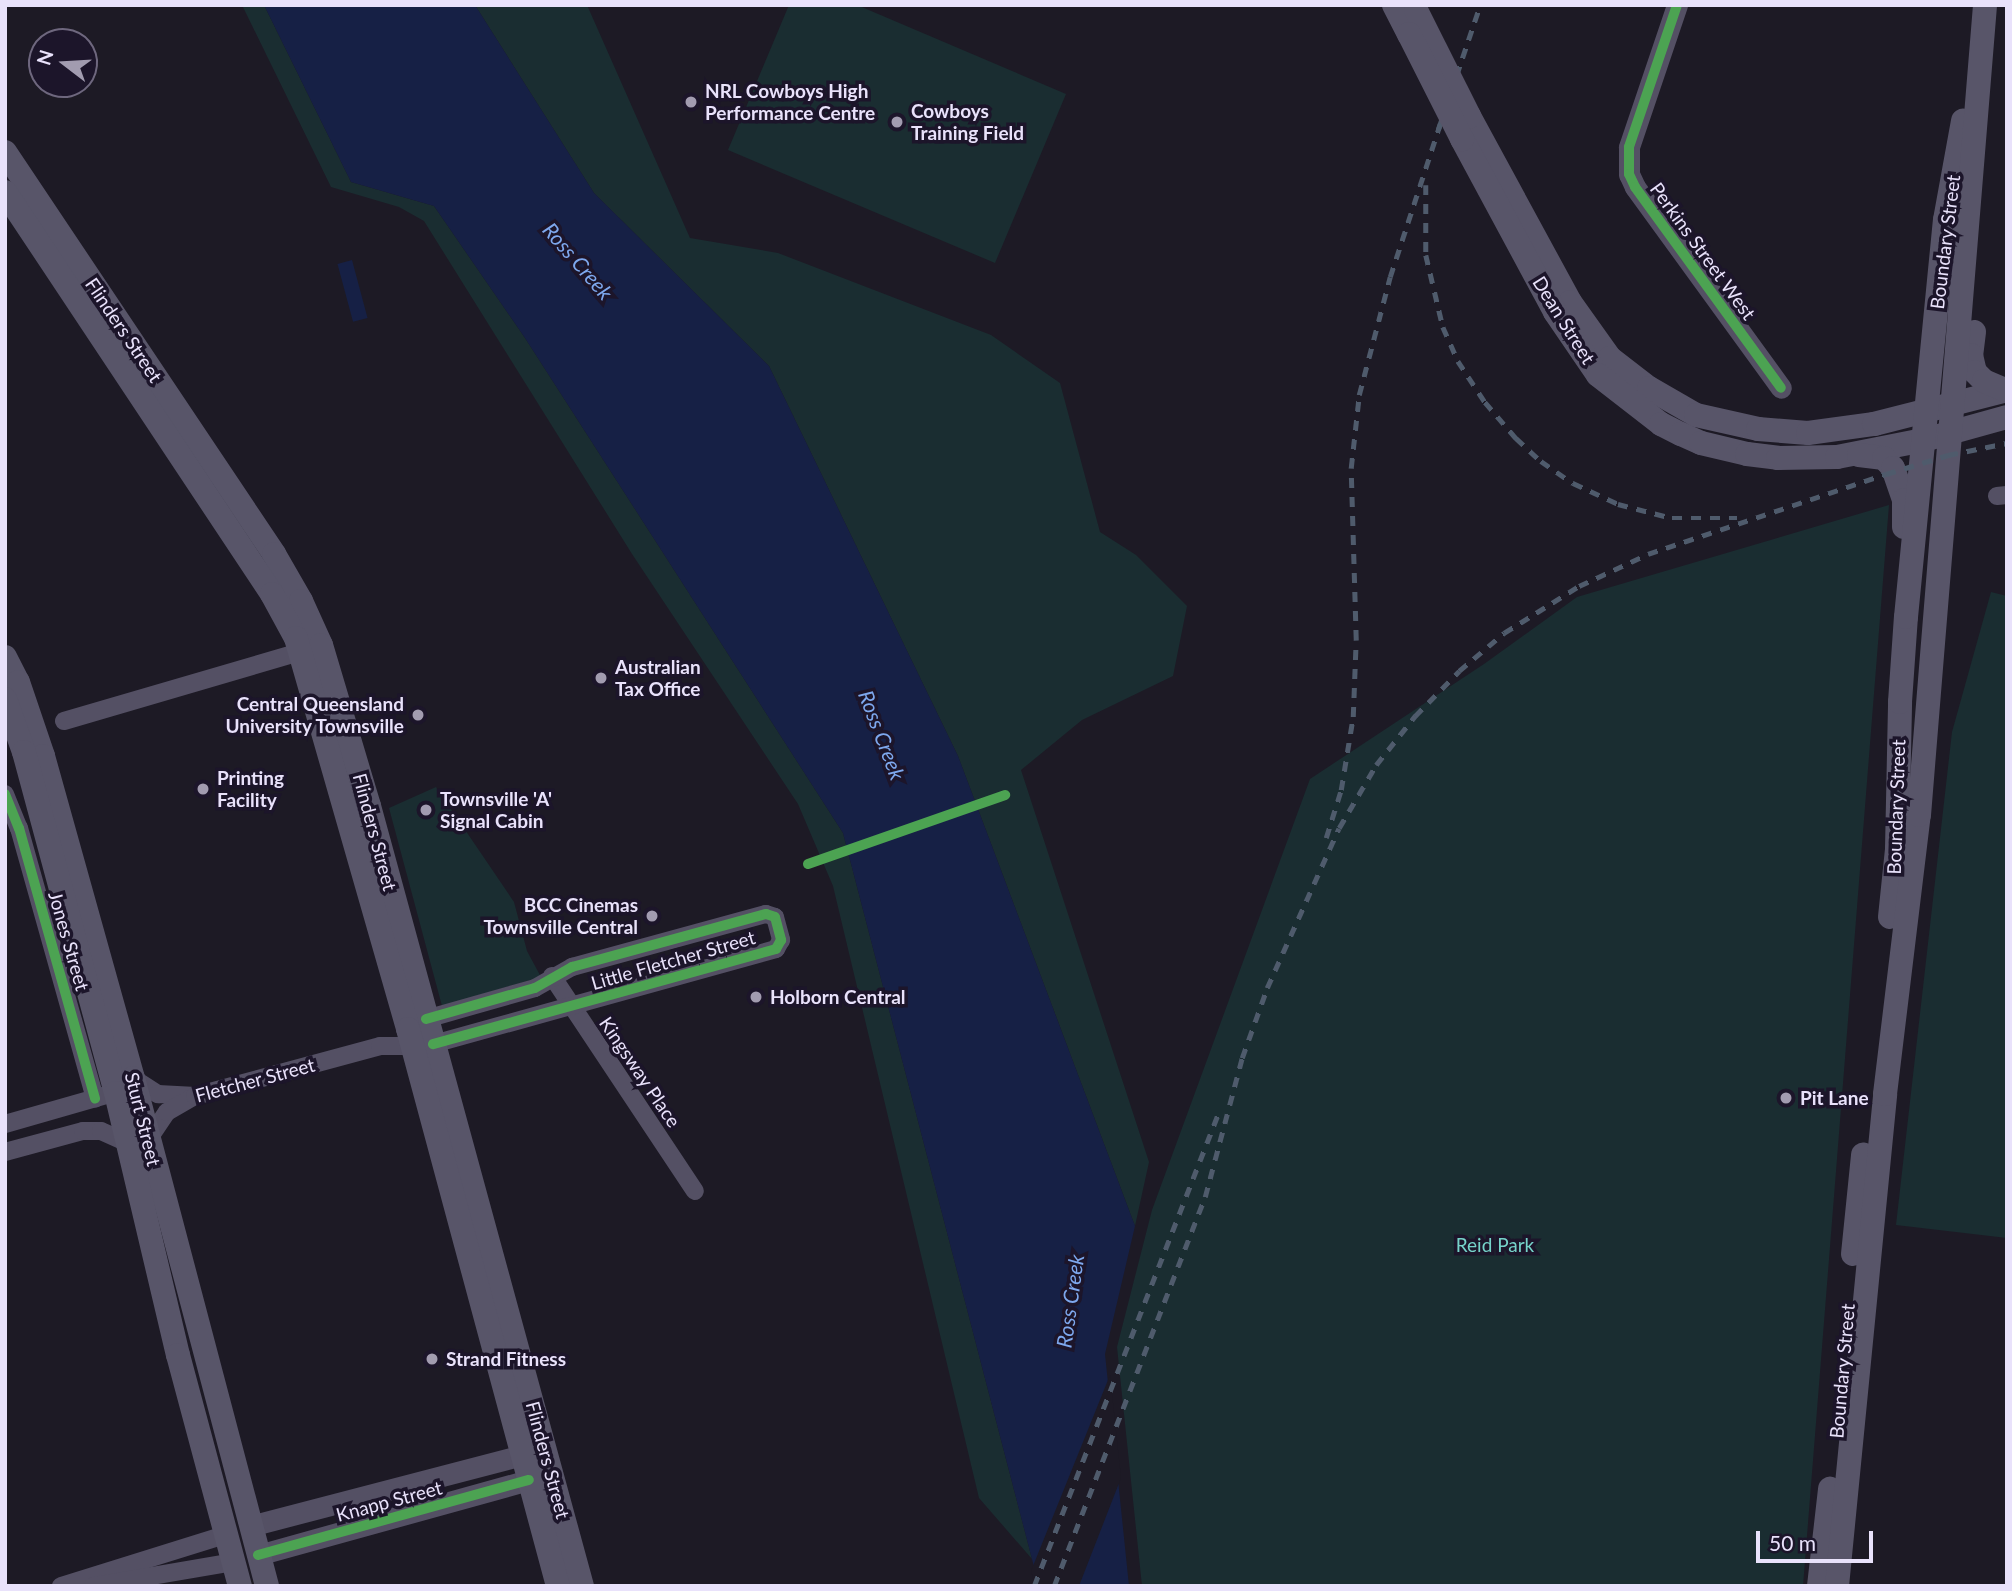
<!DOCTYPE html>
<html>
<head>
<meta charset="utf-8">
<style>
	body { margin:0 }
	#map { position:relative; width:2012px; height:1591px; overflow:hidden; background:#1d1a25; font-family:Lato,sans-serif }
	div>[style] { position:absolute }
	.green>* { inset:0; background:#1a2d31 }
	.water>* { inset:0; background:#162045; transform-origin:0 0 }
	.pier>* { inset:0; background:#1d1a25 }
	.minor>* { height:18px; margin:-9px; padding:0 9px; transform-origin:9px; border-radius:9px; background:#545064 }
	.tertiary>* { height:21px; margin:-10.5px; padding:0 10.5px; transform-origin:10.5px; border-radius:10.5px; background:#545064 }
	.secondary>* { height:24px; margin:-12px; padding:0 12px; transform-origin:12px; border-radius:12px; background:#585569 }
	.rail>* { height:4.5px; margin-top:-2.25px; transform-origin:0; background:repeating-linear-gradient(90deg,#4f5b6c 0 10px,transparent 0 19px) }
	.secondary-bridge>* { height:24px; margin:-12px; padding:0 12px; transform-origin:12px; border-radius:12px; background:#585569 }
	.cycleway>* { height:10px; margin:-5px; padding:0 5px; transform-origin:5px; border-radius:5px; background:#4ca352 }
	.dots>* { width:19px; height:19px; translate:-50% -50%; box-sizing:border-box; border:4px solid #1c152a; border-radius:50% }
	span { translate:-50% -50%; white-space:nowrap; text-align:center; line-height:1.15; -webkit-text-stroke:7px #1c152a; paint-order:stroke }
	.poi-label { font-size:19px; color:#e9e2fb; font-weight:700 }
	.left { translate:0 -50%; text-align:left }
	.right { translate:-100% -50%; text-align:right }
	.street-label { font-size:19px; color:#e9e2fb }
	.park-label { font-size:19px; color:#76d3ca }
	.water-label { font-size:21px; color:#7ea8ee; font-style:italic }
	.frame { position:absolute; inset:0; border:7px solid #e9e2fb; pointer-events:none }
	.north { position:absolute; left:28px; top:28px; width:70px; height:70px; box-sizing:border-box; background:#1c152a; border:2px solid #6e677e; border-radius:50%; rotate:287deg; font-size:19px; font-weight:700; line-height:28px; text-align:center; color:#e9e2fb }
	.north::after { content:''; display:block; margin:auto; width:24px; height:32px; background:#a29cb0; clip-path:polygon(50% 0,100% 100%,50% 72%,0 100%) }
	.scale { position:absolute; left:1756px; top:1531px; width:117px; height:32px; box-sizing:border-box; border:4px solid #e9e2fb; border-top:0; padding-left:9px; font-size:21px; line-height:24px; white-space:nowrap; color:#e9e2fb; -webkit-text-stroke:5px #1c152a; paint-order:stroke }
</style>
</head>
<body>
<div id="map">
	<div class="green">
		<div style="clip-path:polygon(242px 5px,264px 5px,351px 182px,434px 206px,525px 338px,843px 833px,1032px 1559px,979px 1498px,833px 886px,798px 804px,632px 554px,424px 221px,399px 207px,331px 187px)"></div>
		<div style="clip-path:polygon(475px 5px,587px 5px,690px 238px,778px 253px,991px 335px,1060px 383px,1100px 532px,1136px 555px,1187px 606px,1173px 676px,1082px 720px,1021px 770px,1149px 1162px,1135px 1226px,958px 756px,769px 366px,594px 193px)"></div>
		<div style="clip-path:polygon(789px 5px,857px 5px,1066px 94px,995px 263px,728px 150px)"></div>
		<div style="clip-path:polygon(1889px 505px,1803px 1586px,1142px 1586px,1117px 1347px,1152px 1210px,1310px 779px,1484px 664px,1577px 597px)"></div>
		<div style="clip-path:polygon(1991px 592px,2007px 596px,2007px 1238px,1896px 1225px,1952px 732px)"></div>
		<div style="clip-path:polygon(436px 787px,514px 902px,527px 951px,541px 977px,442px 1006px,389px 808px)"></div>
	</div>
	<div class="water">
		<div style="clip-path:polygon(264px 5px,475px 5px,594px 193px,769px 366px,958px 756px,1135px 1226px,1105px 1354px,1129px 1586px,1039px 1586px,843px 833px,525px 338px,434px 206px,351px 182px)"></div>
		<div style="left:352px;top:260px;width:60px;height:15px;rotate:75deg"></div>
	</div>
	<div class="pier">
		<div style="clip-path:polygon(1110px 1375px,1121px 1478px,1079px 1586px,1035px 1586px,1031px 1571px)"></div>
	</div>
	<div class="minor">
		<div style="left:1997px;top:496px;width:10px;rotate:-6deg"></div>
		<div style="left:64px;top:721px;width:246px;rotate:-16.3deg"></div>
		<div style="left:5px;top:794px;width:37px;rotate:68deg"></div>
		<div style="left:19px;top:828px;width:281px;rotate:74.3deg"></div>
		<div style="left:552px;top:976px;width:258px;rotate:56.4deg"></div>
		<div style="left:426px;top:1019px;width:113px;rotate:-15.9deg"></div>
		<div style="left:535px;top:988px;width:43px;rotate:-29.6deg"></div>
		<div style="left:572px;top:967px;width:201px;rotate:-15.3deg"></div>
		<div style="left:766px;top:914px;width:9px;rotate:18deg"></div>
		<div style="left:775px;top:917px;width:24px;rotate:75deg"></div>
		<div style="left:781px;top:940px;width:10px;rotate:119deg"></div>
		<div style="left:776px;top:949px;width:356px;rotate:164.5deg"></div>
		<div style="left:133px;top:1078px;width:30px;rotate:33deg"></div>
		<div style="left:158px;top:1094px;width:33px;rotate:3deg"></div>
		<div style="left:5px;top:1124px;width:105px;rotate:-16deg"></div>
		<div style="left:148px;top:1140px;width:34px;rotate:-56deg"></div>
		<div style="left:167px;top:1112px;width:32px;rotate:-30deg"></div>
		<div style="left:195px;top:1096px;width:192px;rotate:-15.1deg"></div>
		<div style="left:380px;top:1046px;width:33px"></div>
		<div style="left:5px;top:1152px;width:81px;rotate:-15.1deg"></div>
		<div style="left:83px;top:1131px;width:18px"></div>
		<div style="left:101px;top:1131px;width:30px;rotate:24deg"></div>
		<div style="left:61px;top:1586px;width:172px;rotate:-17.3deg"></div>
		<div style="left:93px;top:1586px;width:142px;rotate:-9.7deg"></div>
	</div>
	<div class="tertiary">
		<div style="left:1677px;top:5px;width:150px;rotate:108.7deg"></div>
		<div style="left:1629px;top:147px;width:27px;rotate:90deg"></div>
		<div style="left:1629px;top:174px;width:14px;rotate:65deg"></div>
		<div style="left:1635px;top:187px;width:248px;rotate:54deg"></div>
		<div style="left:250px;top:1526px;width:281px;rotate:-14.6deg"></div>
		<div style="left:258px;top:1555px;width:281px;rotate:-15.5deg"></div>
	</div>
	<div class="secondary">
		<div style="left:1394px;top:5px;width:33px;rotate:63deg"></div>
		<div style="left:1469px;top:116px;width:212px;rotate:61.5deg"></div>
		<div style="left:1570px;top:302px;width:69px;rotate:54.5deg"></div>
		<div style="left:1610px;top:358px;width:49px;rotate:37.6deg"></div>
		<div style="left:1649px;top:388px;width:54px;rotate:29.9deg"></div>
		<div style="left:1696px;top:415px;width:64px;rotate:12.7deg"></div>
		<div style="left:1758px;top:429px;width:50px;rotate:4.6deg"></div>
		<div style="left:1808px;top:433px;width:67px;rotate:-7.8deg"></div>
		<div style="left:1874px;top:424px;width:137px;rotate:-14.3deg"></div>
		<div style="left:1462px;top:139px;width:196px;rotate:61.7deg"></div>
		<div style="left:1555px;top:312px;width:76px;rotate:55.7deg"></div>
		<div style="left:1598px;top:375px;width:80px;rotate:37.9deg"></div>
		<div style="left:1661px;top:424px;width:22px;rotate:27deg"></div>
		<div style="left:1681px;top:434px;width:22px;rotate:24deg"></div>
		<div style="left:1701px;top:443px;width:47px;rotate:13.4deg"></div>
		<div style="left:1747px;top:454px;width:31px;rotate:7deg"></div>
		<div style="left:1778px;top:458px;width:59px;rotate:-1deg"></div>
		<div style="left:1837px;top:457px;width:89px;rotate:-11.1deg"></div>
		<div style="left:1924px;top:440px;width:86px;rotate:-15.5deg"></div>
		<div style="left:5px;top:152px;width:484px;rotate:56.2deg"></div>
		<div style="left:274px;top:554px;width:54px;rotate:60.1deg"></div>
		<div style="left:301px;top:601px;width:48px;rotate:65.6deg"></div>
		<div style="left:321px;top:645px;width:168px;rotate:73.4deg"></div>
		<div style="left:369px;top:806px;width:809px;rotate:74.73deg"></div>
		<div style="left:5px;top:192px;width:483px;rotate:56.4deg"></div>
		<div style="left:272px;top:594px;width:50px;rotate:61.4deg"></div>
		<div style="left:296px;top:638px;width:407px;rotate:74deg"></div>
		<div style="left:408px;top:1029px;width:577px;rotate:74.93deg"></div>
		<div style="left:1974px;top:332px;width:23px;rotate:97deg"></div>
		<div style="left:1971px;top:355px;width:17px;rotate:77deg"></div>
		<div style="left:1975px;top:372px;width:13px;rotate:45deg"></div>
		<div style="left:1984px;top:381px;width:23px;rotate:23deg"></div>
		<div style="left:1859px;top:455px;width:25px;rotate:7deg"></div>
		<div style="left:1884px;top:458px;width:13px;rotate:48deg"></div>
		<div style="left:1893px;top:468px;width:34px;rotate:71deg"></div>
		<div style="left:1904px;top:500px;width:27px;rotate:90deg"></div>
		<div style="left:5px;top:657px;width:28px;rotate:63deg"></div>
		<div style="left:18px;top:682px;width:78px;rotate:71.3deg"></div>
		<div style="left:43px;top:756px;width:334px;rotate:74.4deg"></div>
		<div style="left:133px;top:1078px;width:525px;rotate:75.22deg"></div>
		<div style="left:5px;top:699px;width:56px;rotate:70.3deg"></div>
		<div style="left:24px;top:752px;width:353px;rotate:74.9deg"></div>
		<div style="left:116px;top:1093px;width:269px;rotate:76.7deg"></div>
		<div style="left:178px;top:1355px;width:239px;rotate:75deg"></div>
		<div style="left:1890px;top:917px;width:68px;rotate:-84.1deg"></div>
		<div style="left:1897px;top:849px;width:147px;rotate:-88.8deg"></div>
		<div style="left:1900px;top:702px;width:85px;rotate:-86deg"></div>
		<div style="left:1906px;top:617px;width:399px;rotate:-84.4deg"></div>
		<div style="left:1945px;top:220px;width:101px;rotate:-79.7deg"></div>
		<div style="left:1853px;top:1254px;width:100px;rotate:-84.2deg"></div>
		<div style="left:1819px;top:1586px;width:98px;rotate:-83.5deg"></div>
		<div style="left:1837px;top:1586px;width:494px;rotate:-84.4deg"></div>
		<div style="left:1885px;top:1094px;width:281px;rotate:-83.1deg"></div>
		<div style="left:1919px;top:815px;width:813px;rotate:-85.34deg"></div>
	</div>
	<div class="rail">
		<div style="left:1438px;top:130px;width:132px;rotate:-71.4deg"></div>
		<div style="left:1426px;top:185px;width:70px;rotate:90deg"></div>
		<div style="left:1426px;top:255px;width:74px;rotate:76.7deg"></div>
		<div style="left:1443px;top:327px;width:37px;rotate:66deg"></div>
		<div style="left:1458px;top:361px;width:49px;rotate:56.6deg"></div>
		<div style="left:1485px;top:402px;width:48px;rotate:49.3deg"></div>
		<div style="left:1516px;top:438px;width:34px;rotate:43deg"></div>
		<div style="left:1541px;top:461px;width:39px;rotate:35deg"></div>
		<div style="left:1573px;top:483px;width:50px;rotate:25deg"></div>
		<div style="left:1618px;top:504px;width:56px;rotate:14.5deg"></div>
		<div style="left:1672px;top:518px;width:65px"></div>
		<div style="left:1326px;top:838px;width:50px;rotate:-72.6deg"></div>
		<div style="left:1341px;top:790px;width:74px;rotate:-80.7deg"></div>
		<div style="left:1353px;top:717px;width:77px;rotate:-87.8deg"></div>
		<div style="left:1356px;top:640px;width:172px;rotate:-91.7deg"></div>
		<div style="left:1351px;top:468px;width:73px;rotate:-83.7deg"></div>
		<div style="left:1359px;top:395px;width:122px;rotate:-75.3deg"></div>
		<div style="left:1390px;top:277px;width:164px;rotate:-71.9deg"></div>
		<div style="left:1034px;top:1586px;width:507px;rotate:-68.7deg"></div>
		<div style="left:1054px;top:1586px;width:417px;rotate:-68.8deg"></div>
		<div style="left:1205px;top:1197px;width:144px;rotate:-75.1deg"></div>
		<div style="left:1242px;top:1058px;width:74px;rotate:-70.3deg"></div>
		<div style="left:1267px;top:988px;width:175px;rotate:-65.8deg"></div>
		<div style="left:1339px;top:828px;width:73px;rotate:-59.6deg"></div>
		<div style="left:1376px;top:765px;width:63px;rotate:-51.5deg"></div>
		<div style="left:1415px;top:716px;width:63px;rotate:-45.6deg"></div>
		<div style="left:1459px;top:671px;width:59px;rotate:-40.2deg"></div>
		<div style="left:1504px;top:633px;width:89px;rotate:-32.1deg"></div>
		<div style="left:1579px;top:586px;width:76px;rotate:-24.9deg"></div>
		<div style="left:1648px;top:554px;width:251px;rotate:-18.6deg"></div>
		<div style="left:1886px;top:474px;width:65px;rotate:-17deg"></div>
		<div style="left:1948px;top:455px;width:60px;rotate:-11.5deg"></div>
	</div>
	<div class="secondary-bridge">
		<div style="left:1416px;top:10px;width:119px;rotate:63.4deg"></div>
		<div style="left:1409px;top:34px;width:118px;rotate:63.2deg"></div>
	</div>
	<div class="cycleway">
		<div style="left:1677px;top:5px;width:150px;rotate:108.7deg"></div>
		<div style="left:1629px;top:147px;width:27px;rotate:90deg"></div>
		<div style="left:1629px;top:174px;width:14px;rotate:65deg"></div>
		<div style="left:1635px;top:187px;width:248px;rotate:54deg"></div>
		<div style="left:5px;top:794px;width:37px;rotate:68deg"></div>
		<div style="left:19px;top:828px;width:281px;rotate:74.3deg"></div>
		<div style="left:808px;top:864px;width:209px;rotate:-19.3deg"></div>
		<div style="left:426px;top:1019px;width:113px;rotate:-15.9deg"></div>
		<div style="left:535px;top:988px;width:43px;rotate:-29.6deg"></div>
		<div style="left:572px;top:967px;width:201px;rotate:-15.3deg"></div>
		<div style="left:766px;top:914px;width:9px;rotate:18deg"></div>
		<div style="left:775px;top:917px;width:24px;rotate:75deg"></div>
		<div style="left:781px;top:940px;width:10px;rotate:119deg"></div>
		<div style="left:776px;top:949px;width:356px;rotate:164.5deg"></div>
		<div style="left:258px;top:1555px;width:281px;rotate:-15.5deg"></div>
	</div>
	<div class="dots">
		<div style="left:691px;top:102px;background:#a29cb0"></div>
		<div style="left:897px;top:122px;background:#a29cb0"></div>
		<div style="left:601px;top:678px;background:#a29cb0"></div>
		<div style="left:418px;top:715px;background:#a29cb0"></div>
		<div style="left:203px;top:789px;background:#a29cb0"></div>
		<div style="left:426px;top:810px;background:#a29cb0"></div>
		<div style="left:652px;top:916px;background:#a29cb0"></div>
		<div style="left:756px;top:997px;background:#a29cb0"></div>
		<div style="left:1786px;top:1098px;background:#a29cb0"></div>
		<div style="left:432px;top:1359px;background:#a29cb0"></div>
	</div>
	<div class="poi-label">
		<span class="left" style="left:705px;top:102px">NRL Cowboys High<br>Performance Centre</span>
		<span class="left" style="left:911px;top:122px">Cowboys<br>Training Field</span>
		<span class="left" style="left:615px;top:678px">Australian<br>Tax Office</span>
		<span class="right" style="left:404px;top:715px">Central Queensland<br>University Townsville</span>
		<span class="left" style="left:217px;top:789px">Printing<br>Facility</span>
		<span class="left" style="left:440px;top:810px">Townsville 'A'<br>Signal Cabin</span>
		<span class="right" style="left:638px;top:916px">BCC Cinemas<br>Townsville Central</span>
		<span class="left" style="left:770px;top:997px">Holborn Central</span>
		<span class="left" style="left:1800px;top:1098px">Pit Lane</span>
		<span class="left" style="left:446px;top:1359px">Strand Fitness</span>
	</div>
	<div class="street-label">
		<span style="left:1945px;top:242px;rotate:-83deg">Boundary Street</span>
		<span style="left:1703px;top:251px;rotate:54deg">Perkins Street West</span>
		<span style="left:1564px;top:320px;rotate:58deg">Dean Street</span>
		<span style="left:124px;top:330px;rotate:56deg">Flinders Street</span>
		<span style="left:1896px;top:807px;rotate:-88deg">Boundary Street</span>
		<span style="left:375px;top:832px;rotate:75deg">Flinders Street</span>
		<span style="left:69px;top:941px;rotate:74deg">Jones Street</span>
		<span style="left:673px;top:960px;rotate:-16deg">Little Fletcher Street</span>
		<span style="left:640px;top:1072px;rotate:56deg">Kingsway Place</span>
		<span style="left:255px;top:1080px;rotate:-15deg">Fletcher Street</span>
		<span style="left:143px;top:1119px;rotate:76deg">Sturt Street</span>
		<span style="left:1842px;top:1371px;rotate:-85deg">Boundary Street</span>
		<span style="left:548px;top:1460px;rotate:75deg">Flinders Street</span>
		<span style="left:389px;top:1501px;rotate:-15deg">Knapp Street</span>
	</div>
	<div class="park-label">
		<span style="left:1495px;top:1245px">Reid Park</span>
	</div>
	<div class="water-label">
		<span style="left:578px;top:261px;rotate:49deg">Ross Creek</span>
		<span style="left:882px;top:735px;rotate:69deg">Ross Creek</span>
		<span style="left:1070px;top:1301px;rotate:-82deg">Ross Creek</span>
	</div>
	<div class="frame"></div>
	<div class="north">N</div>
	<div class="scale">50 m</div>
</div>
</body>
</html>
